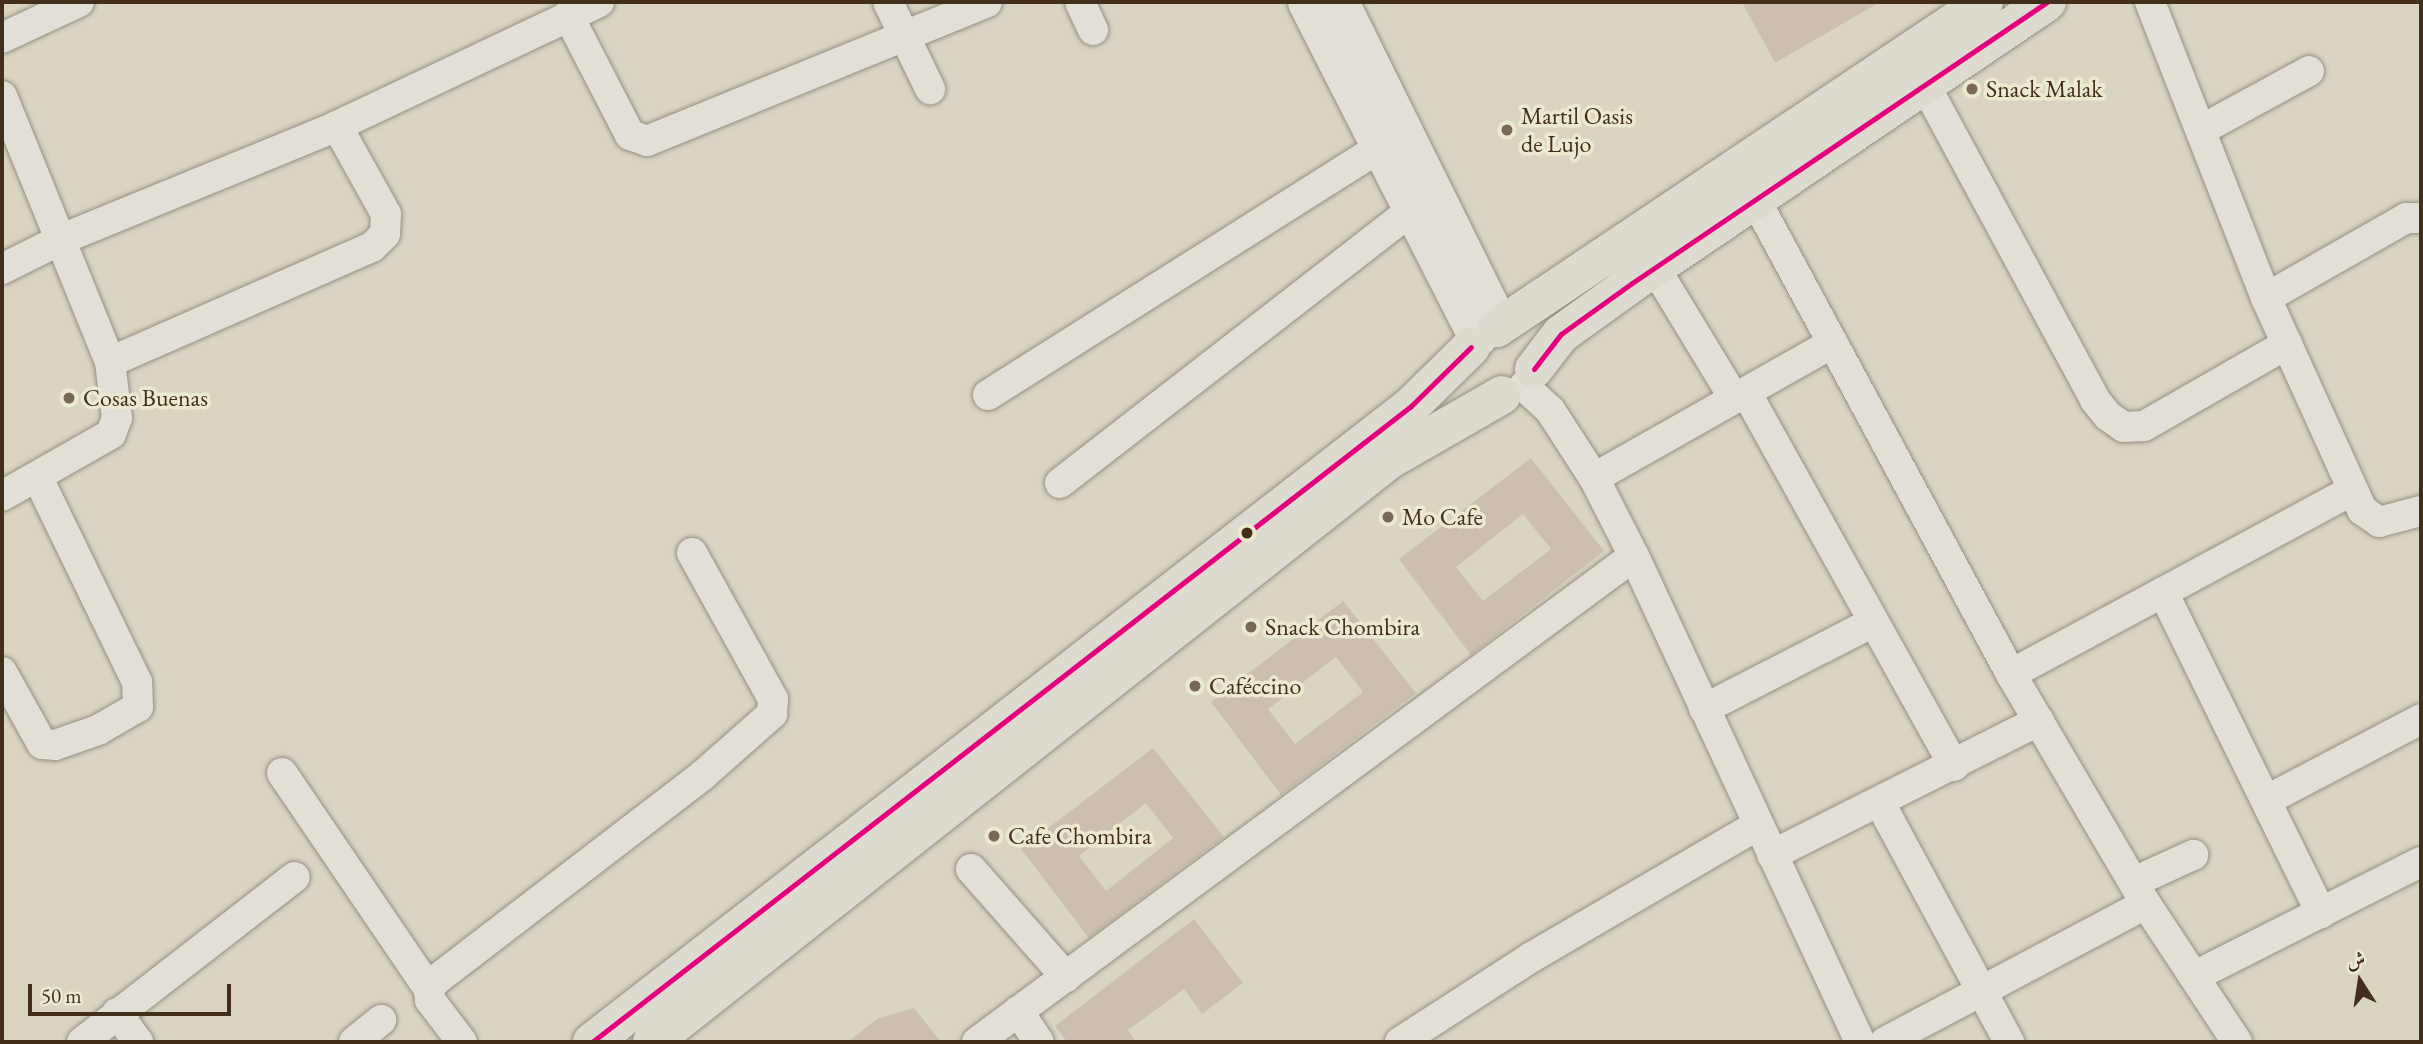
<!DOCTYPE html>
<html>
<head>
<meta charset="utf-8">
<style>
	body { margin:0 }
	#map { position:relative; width:2423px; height:1044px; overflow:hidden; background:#dad5c2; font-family:"EB Garamond",Amiri,serif }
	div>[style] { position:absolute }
	.building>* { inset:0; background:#ccbfb1 }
	.roads { filter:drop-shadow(0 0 2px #969083) drop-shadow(0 0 2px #969083) }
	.minor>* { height:30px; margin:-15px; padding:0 15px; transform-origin:15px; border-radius:15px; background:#e2e0d6 }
	.tertiary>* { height:37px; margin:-18.5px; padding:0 18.5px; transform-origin:18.5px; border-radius:18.5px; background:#e2e0d6 }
	.primary>* { height:38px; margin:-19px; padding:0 19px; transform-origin:19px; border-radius:19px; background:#dddbcf }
	.bus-1>* { height:5px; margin:-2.5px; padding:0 2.5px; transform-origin:2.5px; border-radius:2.5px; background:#e5007d }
	.dots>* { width:19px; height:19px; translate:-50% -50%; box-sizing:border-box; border:4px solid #ede8d0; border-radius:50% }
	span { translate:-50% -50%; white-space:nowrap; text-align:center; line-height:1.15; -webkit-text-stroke:7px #ede8d0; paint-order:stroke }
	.poi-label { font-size:24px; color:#432d1b }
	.left { translate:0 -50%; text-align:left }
	.frame { position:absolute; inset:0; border:4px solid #432d1b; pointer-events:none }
	.north { position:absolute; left:2325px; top:946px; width:70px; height:70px; -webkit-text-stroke:5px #ede8d0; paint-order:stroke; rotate:348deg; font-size:19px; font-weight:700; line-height:28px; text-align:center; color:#432d1b }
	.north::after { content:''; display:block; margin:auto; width:24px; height:32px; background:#432d1b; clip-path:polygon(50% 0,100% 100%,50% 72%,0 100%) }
	.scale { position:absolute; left:28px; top:984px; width:203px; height:32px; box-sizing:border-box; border:4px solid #432d1b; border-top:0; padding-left:9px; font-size:21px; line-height:24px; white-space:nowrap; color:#432d1b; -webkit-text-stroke:5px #ede8d0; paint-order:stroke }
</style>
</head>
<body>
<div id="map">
	<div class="building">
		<div style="clip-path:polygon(1742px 2px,1880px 2px,1775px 63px)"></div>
		<div style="clip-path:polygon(evenodd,1531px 458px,1604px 551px,1471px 655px,1399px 559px,1531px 458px,1523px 514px,1551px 549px,1483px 601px,1456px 567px,1523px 514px)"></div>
		<div style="clip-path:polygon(evenodd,1343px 601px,1416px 693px,1281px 795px,1211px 702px,1343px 601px,1336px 657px,1363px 692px,1295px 744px,1268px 709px,1336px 657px)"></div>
		<div style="clip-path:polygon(evenodd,1153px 748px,1224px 837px,1089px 938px,1021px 849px,1153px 748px,1146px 803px,1173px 838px,1106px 891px,1079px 856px,1146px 803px)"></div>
		<div style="clip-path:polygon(1194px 919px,1243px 983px,1202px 1014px,1184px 989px,1128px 1030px,1136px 1042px,1067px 1042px,1055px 1026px)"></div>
		<div style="clip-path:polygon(914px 1008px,941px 1042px,848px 1042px,877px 1019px)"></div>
	</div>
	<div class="roads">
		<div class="minor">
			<div style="left:888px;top:2px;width:97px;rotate:64.2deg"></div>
			<div style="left:1080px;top:2px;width:31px;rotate:65deg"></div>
			<div style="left:2150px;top:2px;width:318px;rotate:68.6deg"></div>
			<div style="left:2266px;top:298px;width:233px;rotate:65.6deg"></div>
			<div style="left:2362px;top:510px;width:21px;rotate:35deg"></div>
			<div style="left:2379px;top:522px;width:43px;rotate:-14.7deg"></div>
			<div style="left:568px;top:15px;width:135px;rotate:62.7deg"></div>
			<div style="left:630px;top:135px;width:18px;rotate:19deg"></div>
			<div style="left:647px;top:141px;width:367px;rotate:-22.2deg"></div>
			<div style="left:2px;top:38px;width:85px;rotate:-25.1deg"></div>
			<div style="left:1925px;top:85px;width:358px;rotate:61.6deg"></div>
			<div style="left:2095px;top:400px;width:21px;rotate:51deg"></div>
			<div style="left:2108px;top:416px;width:19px;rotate:35deg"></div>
			<div style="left:2124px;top:427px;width:20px;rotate:-3deg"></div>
			<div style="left:2144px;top:426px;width:165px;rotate:-29.8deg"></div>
			<div style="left:2px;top:96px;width:287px;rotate:67.9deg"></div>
			<div style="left:110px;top:362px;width:56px;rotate:82.9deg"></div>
			<div style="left:117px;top:418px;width:17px;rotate:111deg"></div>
			<div style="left:111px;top:434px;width:125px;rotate:150.4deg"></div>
			<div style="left:2201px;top:130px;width:123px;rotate:-28.6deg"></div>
			<div style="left:1755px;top:199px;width:540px;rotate:61.68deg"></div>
			<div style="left:2011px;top:674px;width:267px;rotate:59.6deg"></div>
			<div style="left:2146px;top:904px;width:165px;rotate:56.6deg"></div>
			<div style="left:1655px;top:268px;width:152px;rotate:58.7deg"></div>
			<div style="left:2px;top:269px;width:67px;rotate:-26.6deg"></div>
			<div style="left:62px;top:239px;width:297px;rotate:-22.3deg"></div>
			<div style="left:337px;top:126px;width:290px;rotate:-25.3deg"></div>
			<div style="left:2266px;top:298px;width:161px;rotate:-29.7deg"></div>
			<div style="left:2406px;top:218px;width:15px"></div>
			<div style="left:110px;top:362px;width:286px;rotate:-23.7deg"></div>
			<div style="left:372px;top:247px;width:18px;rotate:-45deg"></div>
			<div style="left:385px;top:234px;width:20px;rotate:-87deg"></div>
			<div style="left:386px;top:214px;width:101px;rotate:-119.1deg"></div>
			<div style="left:1524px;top:386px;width:35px;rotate:43deg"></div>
			<div style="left:1550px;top:410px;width:81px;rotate:57.1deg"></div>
			<div style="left:1594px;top:478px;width:88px;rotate:62.9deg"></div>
			<div style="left:1634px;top:556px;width:536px;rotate:65.06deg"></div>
			<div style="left:1746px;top:392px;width:428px;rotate:60.9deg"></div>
			<div style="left:988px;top:395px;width:464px;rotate:-32.3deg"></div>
			<div style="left:1594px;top:478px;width:274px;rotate:-29.5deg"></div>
			<div style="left:1060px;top:483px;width:448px;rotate:-37.8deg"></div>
			<div style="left:2163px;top:592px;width:358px;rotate:63.8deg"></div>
			<div style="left:2px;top:672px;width:82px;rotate:60.9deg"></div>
			<div style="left:42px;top:744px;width:13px;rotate:4deg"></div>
			<div style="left:55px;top:745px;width:46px;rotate:-19.2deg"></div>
			<div style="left:98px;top:730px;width:46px;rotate:-29.9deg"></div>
			<div style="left:138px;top:707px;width:25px;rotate:-92deg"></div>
			<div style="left:137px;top:682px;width:227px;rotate:-115.9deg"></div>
			<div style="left:2011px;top:674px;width:388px;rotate:-28.3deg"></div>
			<div style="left:1704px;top:709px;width:190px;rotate:-27.2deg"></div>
			<div style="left:282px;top:773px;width:261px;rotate:55.8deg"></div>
			<div style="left:2267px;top:800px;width:174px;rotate:-27.7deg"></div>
			<div style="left:1880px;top:803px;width:272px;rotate:61.6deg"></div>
			<div style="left:1772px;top:855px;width:299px;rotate:-26.7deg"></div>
			<div style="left:971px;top:869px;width:144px;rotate:48.7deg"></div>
			<div style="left:2136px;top:881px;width:63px;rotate:-24.5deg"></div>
			<div style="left:2195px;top:976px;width:253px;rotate:-26.8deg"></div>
			<div style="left:1018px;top:1011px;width:37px;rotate:56deg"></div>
			<div style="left:117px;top:1013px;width:36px;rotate:54deg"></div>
			<div style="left:82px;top:1042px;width:269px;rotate:-37.8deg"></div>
			<div style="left:354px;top:1042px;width:35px;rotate:-39deg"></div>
			<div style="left:462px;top:1042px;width:53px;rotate:-127.3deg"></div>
			<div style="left:430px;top:1000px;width:11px;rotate:-95deg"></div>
			<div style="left:429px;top:989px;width:11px;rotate:-52deg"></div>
			<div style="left:436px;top:980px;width:338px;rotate:-37.5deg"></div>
			<div style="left:704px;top:774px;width:91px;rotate:-41.4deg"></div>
			<div style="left:772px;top:714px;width:15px;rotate:-86deg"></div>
			<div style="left:773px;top:699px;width:167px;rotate:-119deg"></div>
			<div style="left:977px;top:1042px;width:817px;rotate:-36.49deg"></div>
			<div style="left:1400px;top:1042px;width:157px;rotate:-32.8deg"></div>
			<div style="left:1532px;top:957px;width:262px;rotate:-30.3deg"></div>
			<div style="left:1885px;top:1042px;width:295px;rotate:-27.9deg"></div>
		</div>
		<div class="tertiary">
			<div style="left:1306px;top:2px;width:377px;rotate:63deg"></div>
			<div style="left:1340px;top:2px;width:336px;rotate:63.7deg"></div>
			<div style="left:1489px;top:303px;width:26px;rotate:77deg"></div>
		</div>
		<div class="primary">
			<div style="left:1497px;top:328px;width:586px;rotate:-33.8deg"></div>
			<div style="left:1534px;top:369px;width:44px;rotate:-52.4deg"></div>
			<div style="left:1561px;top:334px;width:87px;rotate:-35.7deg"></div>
			<div style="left:1632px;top:283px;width:501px;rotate:-34.1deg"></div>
			<div style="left:592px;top:1042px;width:1037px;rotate:-37.83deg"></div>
			<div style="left:1411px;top:406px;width:84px;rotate:-44.5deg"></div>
			<div style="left:652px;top:1042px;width:939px;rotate:-38.3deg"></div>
			<div style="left:1389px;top:460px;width:130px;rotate:-29.9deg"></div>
		</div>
	</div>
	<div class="bus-1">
		<div style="left:1534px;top:369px;width:44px;rotate:-52.4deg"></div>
		<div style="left:1561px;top:334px;width:87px;rotate:-35.7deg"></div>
		<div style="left:1632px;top:283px;width:501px;rotate:-34.1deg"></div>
		<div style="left:592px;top:1042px;width:1037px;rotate:-37.83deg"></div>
		<div style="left:1411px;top:406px;width:84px;rotate:-44.5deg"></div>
	</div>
	<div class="dots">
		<div style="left:1972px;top:89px;background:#786855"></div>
		<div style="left:1507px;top:130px;background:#786855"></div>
		<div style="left:69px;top:398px;background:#786855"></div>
		<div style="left:1388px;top:517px;background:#786855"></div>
		<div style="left:1247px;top:533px;background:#432d1b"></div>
		<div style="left:1251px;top:627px;background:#786855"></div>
		<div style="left:1195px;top:686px;background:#786855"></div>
		<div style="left:994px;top:836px;background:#786855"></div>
	</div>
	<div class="poi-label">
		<span class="left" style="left:1986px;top:89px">Snack Malak</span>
		<span class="left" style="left:1521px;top:130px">Martil Oasis<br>de Lujo</span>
		<span class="left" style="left:83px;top:398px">Cosas Buenas</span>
		<span class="left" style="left:1402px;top:517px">Mo Cafe</span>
		<span class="left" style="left:1265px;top:627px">Snack Chombira</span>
		<span class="left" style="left:1209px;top:686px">Caféccino</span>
		<span class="left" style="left:1008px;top:836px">Cafe Chombira</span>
	</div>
	<div class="frame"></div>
	<div class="north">ش</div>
	<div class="scale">50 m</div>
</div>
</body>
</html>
